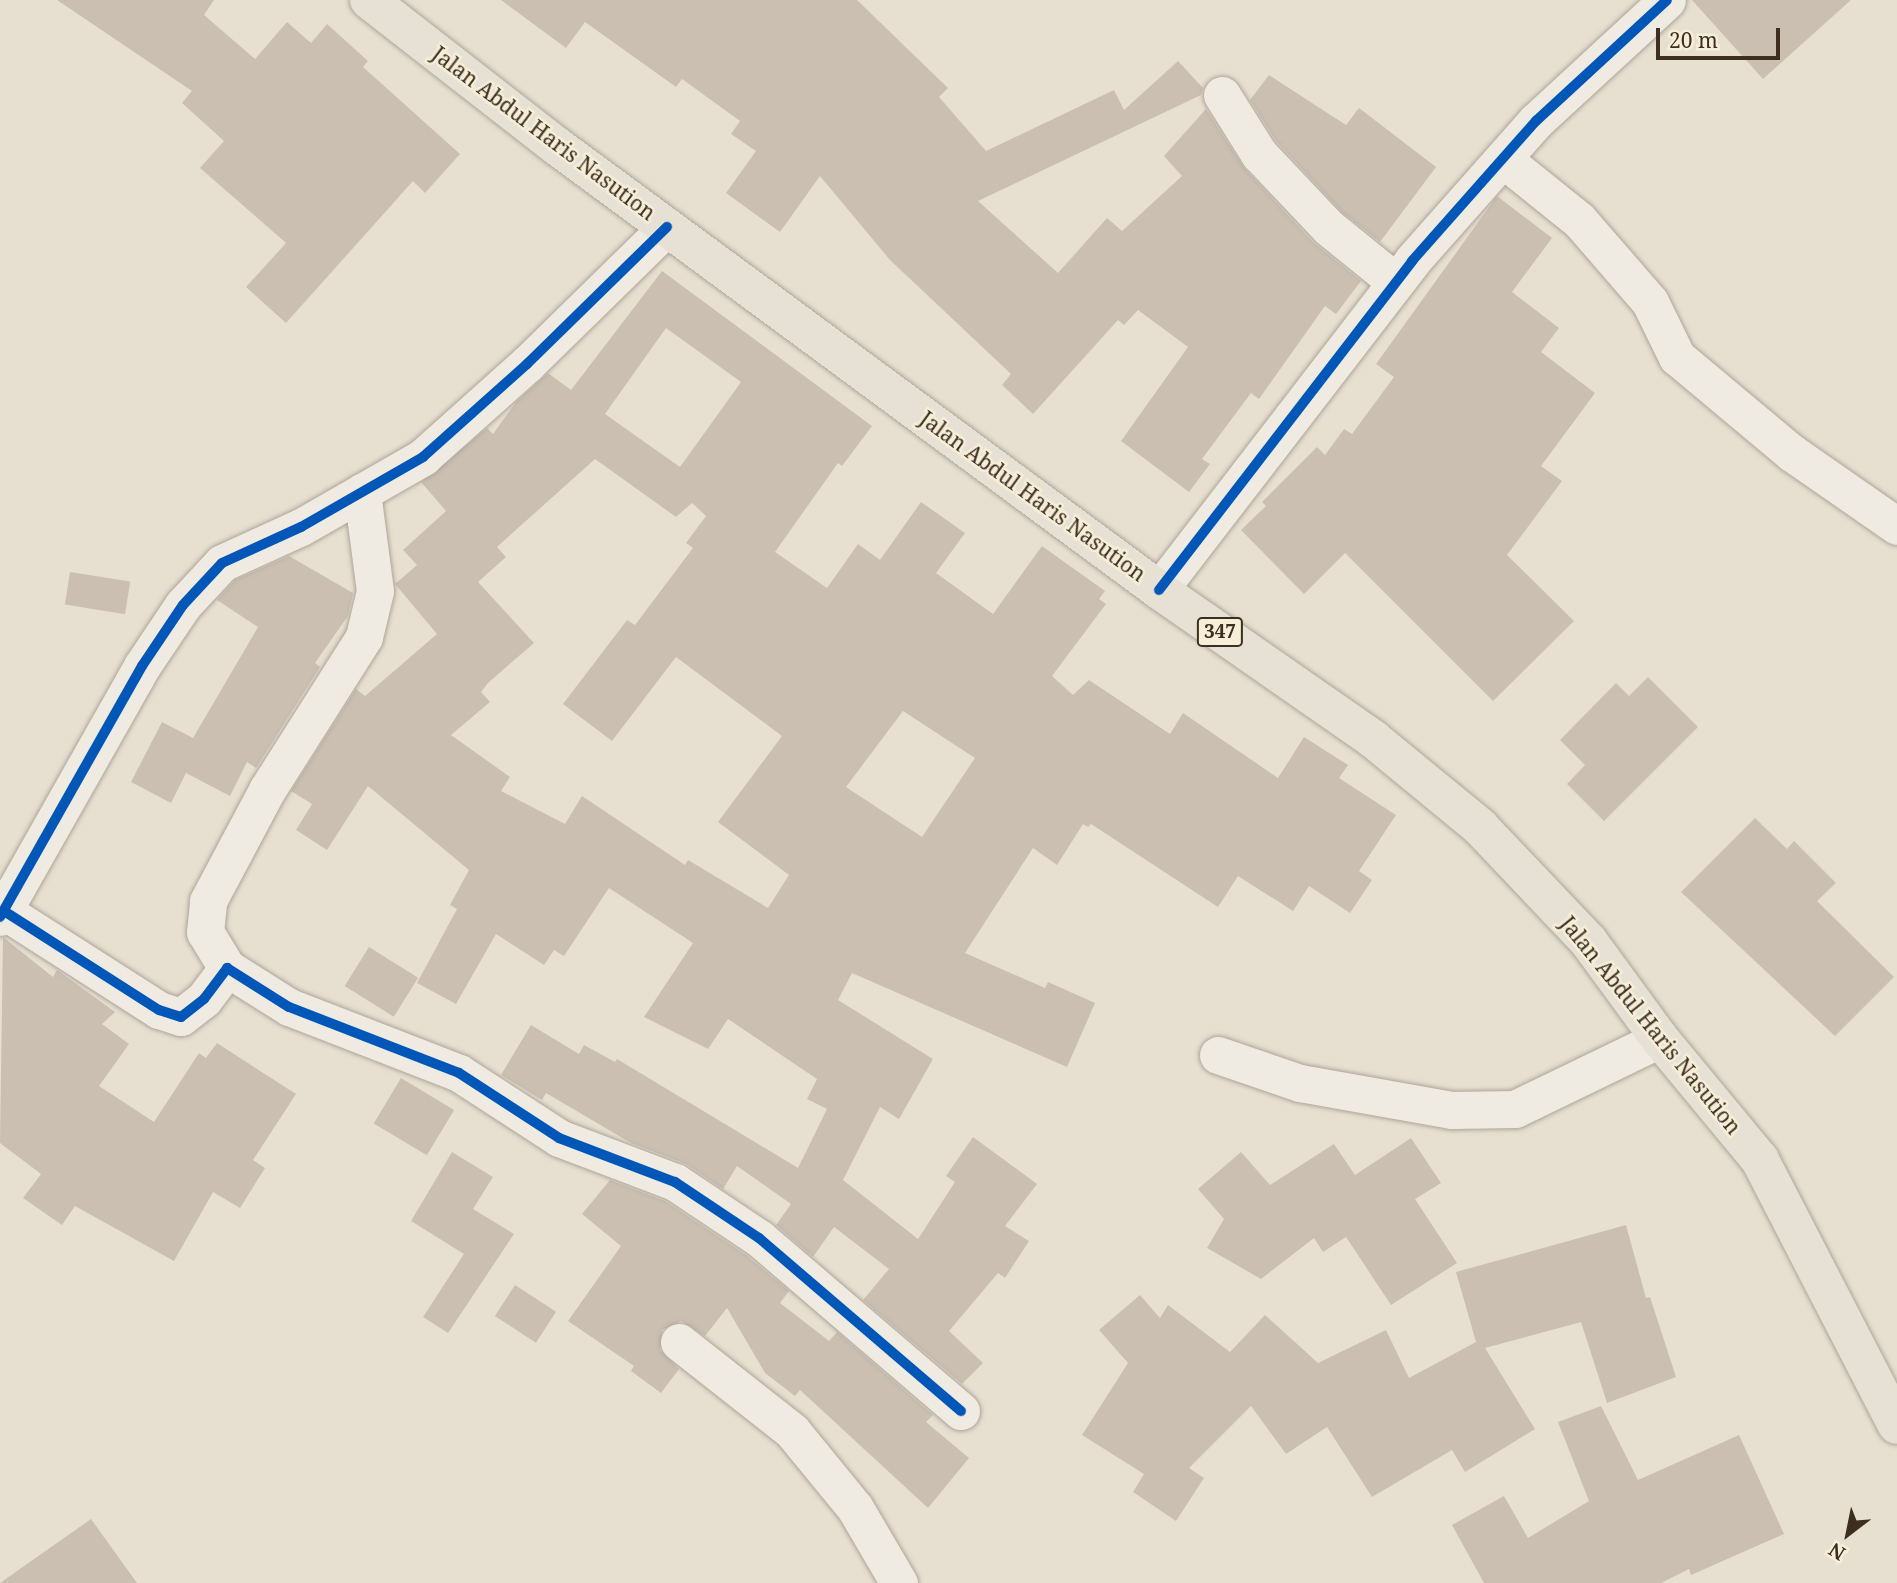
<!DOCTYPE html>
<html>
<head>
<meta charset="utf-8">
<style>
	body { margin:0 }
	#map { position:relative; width:1897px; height:1583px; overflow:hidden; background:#e7e0d1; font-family:"Noto Serif",serif }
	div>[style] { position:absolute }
	.building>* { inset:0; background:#cbbfb2; transform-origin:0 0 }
	.roads { filter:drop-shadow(0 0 2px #ada599) drop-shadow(0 0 2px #ada599) }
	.street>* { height:37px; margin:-18.5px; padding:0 18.5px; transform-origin:18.5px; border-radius:18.5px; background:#efebe3 }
	.primary>* { height:38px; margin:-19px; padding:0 19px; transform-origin:19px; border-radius:19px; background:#e6e1d4 }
	.cycleway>* { height:10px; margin:-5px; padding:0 5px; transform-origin:5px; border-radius:5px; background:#0057b8 }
	span { translate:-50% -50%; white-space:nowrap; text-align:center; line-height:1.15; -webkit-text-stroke:5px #f7eed8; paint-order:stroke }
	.shield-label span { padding:2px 5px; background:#f7eed8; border:2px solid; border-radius:5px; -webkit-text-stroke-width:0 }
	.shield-label { font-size:19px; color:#3d2e20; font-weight:700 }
	.street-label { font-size:21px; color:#3d2e20 }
	.north { position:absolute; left:1813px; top:1499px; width:70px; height:70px; -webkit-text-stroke:5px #f7eed8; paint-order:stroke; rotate:212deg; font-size:19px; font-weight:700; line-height:28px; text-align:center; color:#3d2e20 }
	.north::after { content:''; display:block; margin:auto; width:24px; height:32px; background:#3d2e20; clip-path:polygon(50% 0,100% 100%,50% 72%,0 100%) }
	.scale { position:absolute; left:1656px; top:28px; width:124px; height:32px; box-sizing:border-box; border:4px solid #3d2e20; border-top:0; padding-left:9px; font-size:21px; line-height:24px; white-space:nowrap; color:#3d2e20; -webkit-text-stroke:5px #f7eed8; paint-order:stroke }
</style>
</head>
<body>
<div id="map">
	<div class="building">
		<div style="clip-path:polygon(57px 0,214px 0,204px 15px,255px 59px,287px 22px,311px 43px,327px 24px,368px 61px,363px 67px,460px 154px,425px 193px,413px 181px,286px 323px,246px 287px,286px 243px,200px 168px,224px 141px,182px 103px,192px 91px)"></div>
		<div style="clip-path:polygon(501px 0,857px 0,948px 88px,939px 97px,986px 151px,1114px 90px,1124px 110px,1178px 61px,1203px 88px,1201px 95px,978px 201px,1058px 273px,1107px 218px,1122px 231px,1182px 176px,1164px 156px,1206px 109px,1244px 168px,1313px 242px,1361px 281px,1336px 314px,1325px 306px,1259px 399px,1251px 393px,1202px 459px,1210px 464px,1189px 492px,1121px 441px,1188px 347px,1138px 310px,1124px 325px,1118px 320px,1033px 414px,1002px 385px,1011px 374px,890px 260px,820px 176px,780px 232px,726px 193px,756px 151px,731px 134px,740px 121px,682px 79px,676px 87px,585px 22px,566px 48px)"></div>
		<div style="clip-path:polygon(1692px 0,1851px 0,1763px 79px)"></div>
		<div style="clip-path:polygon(1269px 75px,1346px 125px,1359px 108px,1436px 167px,1380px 242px,1342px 212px,1276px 141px,1250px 100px)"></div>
		<div style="clip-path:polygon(1497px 196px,1552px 238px,1512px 292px,1559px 328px,1541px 352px,1595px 393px,1541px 466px,1562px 481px,1507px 555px,1574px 621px,1493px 701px,1345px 553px,1304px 594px,1241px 530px,1266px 506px,1262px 502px,1317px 447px,1325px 455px,1344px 429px,1352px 434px,1394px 377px,1376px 364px)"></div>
		<div style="clip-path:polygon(evenodd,662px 271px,872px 426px,842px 466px,838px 463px,775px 552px,827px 588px,858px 544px,880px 560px,921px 502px,965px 533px,936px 573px,993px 614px,1042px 546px,1105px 591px,1099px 599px,1106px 604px,1052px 676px,1073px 695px,1089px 680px,1170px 734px,1183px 713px,1278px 778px,1304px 737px,1348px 765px,1339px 778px,1396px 815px,1359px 871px,1372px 880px,1350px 913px,1309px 886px,1293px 911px,1238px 876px,1218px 907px,1091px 824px,1088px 827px,1083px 824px,1057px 865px,1033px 848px,965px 953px,1045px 988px,1048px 982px,1095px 1003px,1067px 1067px,852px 973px,838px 1000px,933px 1059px,899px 1119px,880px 1107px,843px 1180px,918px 1239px,955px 1182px,946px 1176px,973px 1137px,1037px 1184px,1005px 1226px,1029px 1241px,1005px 1278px,998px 1273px,949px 1331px,983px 1363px,962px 1384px,863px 1300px,889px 1269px,834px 1227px,813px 1257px,776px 1225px,791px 1204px,737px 1166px,723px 1189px,686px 1164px,631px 1143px,546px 1093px,542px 1100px,501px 1075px,531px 1025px,579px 1054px,584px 1045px,615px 1062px,617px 1059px,798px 1168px,827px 1109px,807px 1099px,817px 1079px,728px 1019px,708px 1049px,644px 1017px,693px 943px,609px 888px,564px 956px,554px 950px,544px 965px,496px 934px,456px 1004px,417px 983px,457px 909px,450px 905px,469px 870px,368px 786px,327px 850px,296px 830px,312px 804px,291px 791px,356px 689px,365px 696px,437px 634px,395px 584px,417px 565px,403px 550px,446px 511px,421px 482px,487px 428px,493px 434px,516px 402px,548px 373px,571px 390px,662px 271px,666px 328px,741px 382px,680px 467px,605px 414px,666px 328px,662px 271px,595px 459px,676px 517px,692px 503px,706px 516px,686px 543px,693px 548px,635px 625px,627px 620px,563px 704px,612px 741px,676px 657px,782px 736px,718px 822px,789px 875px,768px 908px,688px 860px,685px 865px,582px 796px,565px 824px,501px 791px,510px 777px,451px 735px,490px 702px,481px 692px,488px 683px,534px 643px,478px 582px,506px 557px,497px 547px,595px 459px,662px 271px,903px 711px,975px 758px,922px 837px,846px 787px,903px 711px)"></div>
		<div style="clip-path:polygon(289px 556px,353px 593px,348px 616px,315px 663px,320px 667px,256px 768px,247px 762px,230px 796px,186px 773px,171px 803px,131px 782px,162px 722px,193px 738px,258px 627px,217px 600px,235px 580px)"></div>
		<div style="left:70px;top:572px;width:61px;height:33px;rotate:9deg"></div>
		<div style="clip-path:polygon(1648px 677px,1698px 727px,1604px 821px,1567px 784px,1585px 765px,1560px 740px,1616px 683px,1629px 696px)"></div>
		<div style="clip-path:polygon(1755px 818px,1787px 849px,1794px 841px,1836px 883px,1817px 901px,1894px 977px,1835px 1036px,1681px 892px)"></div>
		<div style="clip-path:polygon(3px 937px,53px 977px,57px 970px,115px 1012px,102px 1024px,129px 1044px,99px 1086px,154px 1122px,199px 1053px,206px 1058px,217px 1043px,296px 1094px,253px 1160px,265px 1168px,240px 1208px,213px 1192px,174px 1261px,75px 1206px,62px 1225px,23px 1198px,41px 1174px,0 1143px)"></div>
		<div style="left:369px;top:947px;width:58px;height:46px;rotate:32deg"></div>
		<div style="left:401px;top:1078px;width:62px;height:53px;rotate:31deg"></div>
		<div style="clip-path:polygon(1411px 1138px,1441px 1183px,1415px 1199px,1457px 1263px,1391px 1305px,1346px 1237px,1323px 1252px,1314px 1238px,1261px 1279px,1207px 1248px,1224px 1219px,1198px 1189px,1241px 1152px,1270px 1185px,1334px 1144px,1355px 1175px)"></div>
		<div style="clip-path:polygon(452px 1152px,493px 1177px,473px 1209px,514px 1234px,448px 1333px,423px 1317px,464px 1254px,411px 1221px)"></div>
		<div style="clip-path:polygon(610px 1180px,665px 1201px,746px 1255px,789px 1291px,780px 1303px,829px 1341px,837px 1332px,933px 1415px,926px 1422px,969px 1458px,928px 1508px,800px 1390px,795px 1396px,765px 1373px,727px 1308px,705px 1336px,681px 1321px,662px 1330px,660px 1350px,679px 1369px,661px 1393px,631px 1371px,634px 1366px,568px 1321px,621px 1246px,582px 1214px)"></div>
		<div style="clip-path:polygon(1626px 1225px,1646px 1298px,1650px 1297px,1676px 1377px,1607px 1403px,1581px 1322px,1485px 1348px,1535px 1429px,1465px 1472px,1452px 1450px,1372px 1497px,1327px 1427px,1286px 1454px,1251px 1406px,1189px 1468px,1204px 1478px,1176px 1521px,1133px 1492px,1144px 1474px,1082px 1435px,1128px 1363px,1099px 1330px,1140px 1295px,1160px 1318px,1168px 1305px,1230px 1352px,1265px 1315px,1318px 1363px,1386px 1330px,1409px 1378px,1476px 1342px,1456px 1272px)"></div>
		<div style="left:515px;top:1285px;width:49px;height:37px;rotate:33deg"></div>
		<div style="clip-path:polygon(1601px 1406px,1638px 1480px,1739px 1435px,1784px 1534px,1691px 1575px,1689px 1569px,1661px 1583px,1484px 1583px,1452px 1525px,1504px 1496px,1528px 1538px,1589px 1501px,1558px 1422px)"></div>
		<div style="clip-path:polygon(91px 1519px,137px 1583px,0 1583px)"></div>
	</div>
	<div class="roads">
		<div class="street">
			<div style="left:1222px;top:95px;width:70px;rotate:57.9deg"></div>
			<div style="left:1259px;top:154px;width:100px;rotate:46.6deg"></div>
			<div style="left:1328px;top:227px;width:87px;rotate:39deg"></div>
			<div style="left:1503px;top:159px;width:97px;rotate:38.8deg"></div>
			<div style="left:1579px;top:220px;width:108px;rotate:49.1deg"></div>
			<div style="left:1650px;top:302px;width:61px;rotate:63.9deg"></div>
			<div style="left:1677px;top:357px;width:150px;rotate:39.9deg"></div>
			<div style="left:1792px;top:453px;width:128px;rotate:34.8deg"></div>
			<div style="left:1159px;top:590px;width:415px;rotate:-52.4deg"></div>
			<div style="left:1412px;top:261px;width:187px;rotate:-48.5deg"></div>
			<div style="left:1536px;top:121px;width:178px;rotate:-42.7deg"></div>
			<div style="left:4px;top:911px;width:184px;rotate:32.6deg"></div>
			<div style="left:159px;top:1010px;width:23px;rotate:18deg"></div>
			<div style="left:181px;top:1017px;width:29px;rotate:-38deg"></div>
			<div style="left:204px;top:999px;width:39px;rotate:-53deg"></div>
			<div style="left:227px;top:968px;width:73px;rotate:32.2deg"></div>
			<div style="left:289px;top:1007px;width:182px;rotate:21.2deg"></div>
			<div style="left:459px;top:1073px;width:119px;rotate:33deg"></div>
			<div style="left:559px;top:1138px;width:124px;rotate:20.8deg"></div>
			<div style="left:675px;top:1182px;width:101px;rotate:33.7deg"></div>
			<div style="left:759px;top:1238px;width:266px;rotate:40.6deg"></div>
			<div style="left:0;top:917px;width:288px;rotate:-60.5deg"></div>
			<div style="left:142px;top:666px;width:73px;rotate:-56.1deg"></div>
			<div style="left:183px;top:605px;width:57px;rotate:-47.1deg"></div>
			<div style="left:222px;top:563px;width:87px;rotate:-24.5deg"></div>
			<div style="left:301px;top:527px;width:141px;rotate:-29.8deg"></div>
			<div style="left:423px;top:457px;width:140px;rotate:-41.8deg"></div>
			<div style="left:527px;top:364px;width:196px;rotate:-44.4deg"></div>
			<div style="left:227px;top:968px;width:42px;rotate:-121.4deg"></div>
			<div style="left:205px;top:932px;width:31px;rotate:-84deg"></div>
			<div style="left:208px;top:901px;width:126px;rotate:-62deg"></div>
			<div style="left:267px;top:790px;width:181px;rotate:-57.6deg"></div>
			<div style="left:364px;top:637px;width:47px;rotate:-76.6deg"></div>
			<div style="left:375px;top:591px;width:100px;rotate:-97.5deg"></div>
			<div style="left:1218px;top:1055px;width:87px;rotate:18.9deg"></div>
			<div style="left:1300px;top:1083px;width:154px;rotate:10.1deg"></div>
			<div style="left:1452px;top:1110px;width:63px;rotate:-0.9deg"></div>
			<div style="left:1515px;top:1109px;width:161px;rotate:-25.8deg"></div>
			<div style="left:679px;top:1342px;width:144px;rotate:38.2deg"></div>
			<div style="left:792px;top:1431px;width:99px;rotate:50.7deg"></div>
			<div style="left:855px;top:1508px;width:87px;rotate:59.6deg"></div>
		</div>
		<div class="primary">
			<div style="left:369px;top:0;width:239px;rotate:37.9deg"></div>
			<div style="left:558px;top:147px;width:747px;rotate:36.39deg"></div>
			<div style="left:1159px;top:590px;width:261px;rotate:34.8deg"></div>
			<div style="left:1373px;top:739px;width:139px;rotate:39.4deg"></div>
			<div style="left:1480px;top:827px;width:158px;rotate:46.5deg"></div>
			<div style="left:1589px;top:942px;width:120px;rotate:53.8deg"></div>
			<div style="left:1660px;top:1039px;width:157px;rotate:50.4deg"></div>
			<div style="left:1760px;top:1160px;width:298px;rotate:62.7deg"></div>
		</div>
	</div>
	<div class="cycleway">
		<div style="left:1159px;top:590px;width:415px;rotate:-52.4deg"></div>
		<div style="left:1412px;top:261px;width:187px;rotate:-48.5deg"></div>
		<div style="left:1536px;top:121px;width:178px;rotate:-42.7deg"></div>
		<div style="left:4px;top:911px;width:184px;rotate:32.6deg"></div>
		<div style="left:159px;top:1010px;width:23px;rotate:18deg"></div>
		<div style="left:181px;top:1017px;width:29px;rotate:-38deg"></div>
		<div style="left:204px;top:999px;width:39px;rotate:-53deg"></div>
		<div style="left:227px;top:968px;width:73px;rotate:32.2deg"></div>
		<div style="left:289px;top:1007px;width:182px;rotate:21.2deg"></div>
		<div style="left:459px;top:1073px;width:119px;rotate:33deg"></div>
		<div style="left:559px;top:1138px;width:124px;rotate:20.8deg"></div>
		<div style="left:675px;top:1182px;width:101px;rotate:33.7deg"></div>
		<div style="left:759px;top:1238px;width:266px;rotate:40.6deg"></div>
		<div style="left:0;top:917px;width:288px;rotate:-60.5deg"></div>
		<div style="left:142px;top:666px;width:73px;rotate:-56.1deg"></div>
		<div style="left:183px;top:605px;width:57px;rotate:-47.1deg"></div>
		<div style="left:222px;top:563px;width:87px;rotate:-24.5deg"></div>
		<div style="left:301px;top:527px;width:141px;rotate:-29.8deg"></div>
		<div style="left:423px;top:457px;width:140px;rotate:-41.8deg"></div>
		<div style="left:527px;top:364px;width:196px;rotate:-44.4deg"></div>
	</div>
	<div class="shield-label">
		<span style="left:1220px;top:632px">347</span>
	</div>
	<div class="street-label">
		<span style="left:544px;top:133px;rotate:37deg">Jalan Abdul Haris Nasution</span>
		<span style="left:1033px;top:496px;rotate:36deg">Jalan Abdul Haris Nasution</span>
		<span style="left:1651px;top:1025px;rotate:51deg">Jalan Abdul Haris Nasution</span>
	</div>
	<div class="north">N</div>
	<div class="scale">20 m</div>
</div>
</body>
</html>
